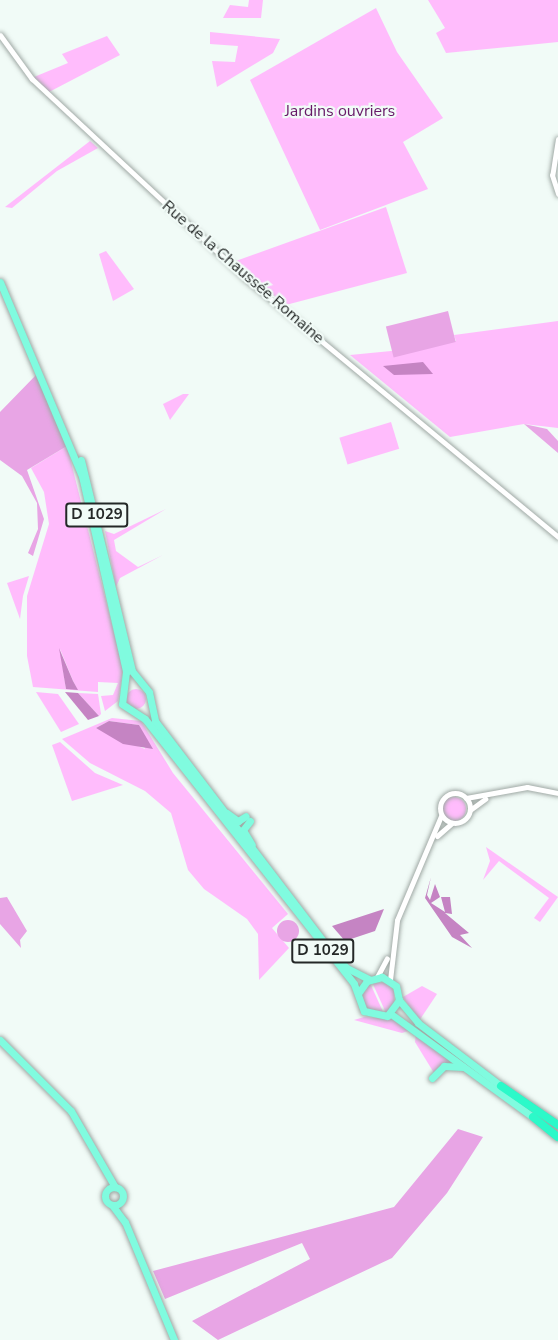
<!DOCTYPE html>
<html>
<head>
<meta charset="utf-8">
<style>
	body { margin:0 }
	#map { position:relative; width:558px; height:1340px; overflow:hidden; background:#f1fbf7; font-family:"Nunito Sans",sans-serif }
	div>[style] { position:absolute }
	.green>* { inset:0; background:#ffbcfc; transform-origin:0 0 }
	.round { border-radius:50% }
	.forest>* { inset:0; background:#e8a5e5; transform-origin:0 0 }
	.water>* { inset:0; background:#c584c3 }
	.roads { filter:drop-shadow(0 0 2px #a0a9a5) drop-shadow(0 0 2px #a0a9a5) }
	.minor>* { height:5px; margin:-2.5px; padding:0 2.5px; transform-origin:2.5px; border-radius:2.5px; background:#fff }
	.minor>.ring { margin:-2.5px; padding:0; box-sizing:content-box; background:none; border:5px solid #fff; border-radius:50% }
	.major>* { height:7px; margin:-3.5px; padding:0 3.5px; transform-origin:3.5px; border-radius:3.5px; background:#80fbdf }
	.major>.ring { margin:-3.5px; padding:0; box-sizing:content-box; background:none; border:7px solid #80fbdf; border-radius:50% }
	.highway>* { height:8px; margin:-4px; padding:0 4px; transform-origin:4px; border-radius:4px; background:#2cf9c9 }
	span { translate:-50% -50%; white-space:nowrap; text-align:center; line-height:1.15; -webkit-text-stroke:4.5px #f1fbf7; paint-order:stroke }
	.shield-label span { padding:2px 4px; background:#f1fbf7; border:2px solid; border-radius:4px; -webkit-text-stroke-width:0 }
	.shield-label { font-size:15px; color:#242827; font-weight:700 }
	.park-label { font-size:16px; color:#671967 }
	.street-label { font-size:16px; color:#242827 }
</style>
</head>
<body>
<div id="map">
	<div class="green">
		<div style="clip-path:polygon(249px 0,263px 0,261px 18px,223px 18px,230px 5px,248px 7px)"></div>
		<div style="clip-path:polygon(428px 0,558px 0,558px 42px,446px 53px,436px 33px,445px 28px)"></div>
		<div style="clip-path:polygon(376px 8px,397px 52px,443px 118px,403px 142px,428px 189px,320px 230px,250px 80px)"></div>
		<div style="clip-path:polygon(210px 32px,280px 39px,273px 53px,217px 87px,212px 61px,235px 62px,238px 46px,210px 44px)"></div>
		<div style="clip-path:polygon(107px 36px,120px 55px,49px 92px,34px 77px,68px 63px,62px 54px)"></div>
		<div style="clip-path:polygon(90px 141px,98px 148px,57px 171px,12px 208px,5px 207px)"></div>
		<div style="clip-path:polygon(386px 207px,407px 273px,282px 306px,233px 262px)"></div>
		<div style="clip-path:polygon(106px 251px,134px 289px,113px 301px,99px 254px)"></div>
		<div style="clip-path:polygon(558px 321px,558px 428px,524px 424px,450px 437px,350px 355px,422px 348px,456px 341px,454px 335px)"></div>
		<div style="clip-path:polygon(183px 394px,189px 394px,170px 420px,163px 404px)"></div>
		<div style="left:391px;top:422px;width:28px;height:54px;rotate:73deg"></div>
		<div style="clip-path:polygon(evenodd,67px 446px,123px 669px,118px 701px,105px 711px,101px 696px,113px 695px,118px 683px,98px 682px,98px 692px,33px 687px,27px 656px,27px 596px,49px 524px,44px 492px,31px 468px,67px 446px,60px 649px,73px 681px,77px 689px,66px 689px,60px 649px)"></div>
		<div style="clip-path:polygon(166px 509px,114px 540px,116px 551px,138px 567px,163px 555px,120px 578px,116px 587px,105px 531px,114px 534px)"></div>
		<div style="clip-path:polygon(29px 576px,23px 596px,20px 619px,7px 583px)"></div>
		<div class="round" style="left:126px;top:689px;width:20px;height:20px"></div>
		<div style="clip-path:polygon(36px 692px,58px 694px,79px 724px,61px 732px)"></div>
		<div style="clip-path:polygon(78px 693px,98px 694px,101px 714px,99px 716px)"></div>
		<div style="clip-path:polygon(evenodd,112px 718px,141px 721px,173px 773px,288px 914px,272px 928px,289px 948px,259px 980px,258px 934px,247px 919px,204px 889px,188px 870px,171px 813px,145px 791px,90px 763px,62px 739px,112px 718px,109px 721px,139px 725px,145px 749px,96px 728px,109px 721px)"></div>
		<div style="clip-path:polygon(60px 742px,95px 773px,123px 785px,72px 801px,52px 745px)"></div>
		<div class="round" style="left:442px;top:797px;width:24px;height:24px"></div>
		<div style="clip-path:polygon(486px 847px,558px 897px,540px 922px,534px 918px,549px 898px,499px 861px,483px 880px,490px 861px)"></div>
		<div style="clip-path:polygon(372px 982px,387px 983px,394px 991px,394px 1005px,386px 1013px)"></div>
		<div style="clip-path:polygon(370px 983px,384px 1014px,364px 1007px,362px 995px)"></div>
		<div style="clip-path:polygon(422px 986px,437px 994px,419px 1021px,403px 997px)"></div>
		<div style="clip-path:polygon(364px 1017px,393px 1019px,411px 1030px,402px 1033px,354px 1020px)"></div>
		<div style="clip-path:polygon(416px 1033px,453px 1061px,434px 1073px,415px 1042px)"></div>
	</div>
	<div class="forest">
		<div style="left:448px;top:311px;width:32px;height:64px;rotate:76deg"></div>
		<div style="clip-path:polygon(36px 375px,67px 446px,27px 470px,44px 519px,33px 556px,28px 553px,38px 529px,37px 503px,22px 476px,0 460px,0 412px)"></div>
		<div style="clip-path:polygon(524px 424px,547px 429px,558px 441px,558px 453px)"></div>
		<div style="clip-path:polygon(7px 897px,27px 931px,20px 940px,21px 948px,0 924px,0 898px)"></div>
		<div class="round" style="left:277px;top:920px;width:22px;height:22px"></div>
		<div style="clip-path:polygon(458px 1129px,483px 1137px,447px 1193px,392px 1258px,218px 1340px,192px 1321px,310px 1259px,302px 1243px,165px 1299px,153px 1271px,394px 1207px)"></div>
	</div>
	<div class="water">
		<div style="clip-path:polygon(423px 362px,433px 374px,394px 375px,383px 366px)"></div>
		<div style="clip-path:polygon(59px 648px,73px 681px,78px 690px,66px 689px)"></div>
		<div style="clip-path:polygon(65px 692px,78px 693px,99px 716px,88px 720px)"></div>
		<div style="clip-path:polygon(109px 721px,139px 725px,153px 749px,123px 744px,96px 728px)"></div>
		<div style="clip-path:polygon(431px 877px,427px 895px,430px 900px,435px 884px,440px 897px,431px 903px,445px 912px,441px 897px,450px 897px,452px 914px,445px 913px,469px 933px,460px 935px,472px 948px,452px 937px,425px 898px)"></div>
		<div style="clip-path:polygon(384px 909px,375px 931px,345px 941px,332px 926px)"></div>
	</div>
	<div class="roads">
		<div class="minor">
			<div style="left:0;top:35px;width:54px;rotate:54deg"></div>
			<div style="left:32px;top:79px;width:290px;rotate:43deg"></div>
			<div style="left:244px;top:277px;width:408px;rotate:39.6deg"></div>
			<div style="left:558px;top:139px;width:36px;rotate:99deg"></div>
			<div style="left:552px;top:175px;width:20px;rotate:72deg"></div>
			<div class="ring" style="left:440px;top:793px;width:25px;height:25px"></div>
			<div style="left:466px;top:798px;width:62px;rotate:-10.2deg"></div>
			<div style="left:527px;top:787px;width:32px;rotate:11deg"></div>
			<div style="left:470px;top:810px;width:19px;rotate:-36deg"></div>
			<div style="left:437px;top:836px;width:20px;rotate:-41deg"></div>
			<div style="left:377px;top:977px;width:21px;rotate:-62deg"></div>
			<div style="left:390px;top:980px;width:60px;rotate:-83.3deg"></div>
			<div style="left:397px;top:920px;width:113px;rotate:-67.1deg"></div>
		</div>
		<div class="major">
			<div style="left:0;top:282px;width:211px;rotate:67.1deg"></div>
			<div style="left:82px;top:476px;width:201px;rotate:77.3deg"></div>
			<div style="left:126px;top:672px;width:32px;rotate:97deg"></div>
			<div style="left:122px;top:704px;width:27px;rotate:33deg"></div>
			<div style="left:145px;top:719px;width:337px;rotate:51.7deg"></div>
			<div style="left:354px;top:984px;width:29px;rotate:70deg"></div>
			<div style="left:364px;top:1011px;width:24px;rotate:12deg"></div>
			<div style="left:387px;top:1016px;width:20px;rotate:-53deg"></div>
			<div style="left:399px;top:1000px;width:14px;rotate:-102deg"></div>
			<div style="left:396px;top:986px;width:17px;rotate:-147deg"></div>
			<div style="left:382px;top:977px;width:16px;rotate:165deg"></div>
			<div style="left:367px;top:981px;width:14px;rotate:126deg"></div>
			<div style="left:81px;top:460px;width:217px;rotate:76.4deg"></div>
			<div style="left:132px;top:671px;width:27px;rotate:51deg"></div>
			<div style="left:149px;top:692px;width:30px;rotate:78deg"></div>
			<div style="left:155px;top:721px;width:282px;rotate:52.6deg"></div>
			<div style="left:326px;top:945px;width:31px;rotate:48deg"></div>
			<div style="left:347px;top:968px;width:25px;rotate:27deg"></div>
			<div style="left:227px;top:813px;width:14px;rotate:36deg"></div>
			<div style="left:238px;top:821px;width:9px;rotate:-32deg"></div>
			<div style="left:250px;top:821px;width:11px;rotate:128deg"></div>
			<div style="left:243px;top:830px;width:17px;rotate:59deg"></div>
			<div style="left:399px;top:1000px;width:30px;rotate:50deg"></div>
			<div style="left:418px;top:1023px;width:104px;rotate:37.2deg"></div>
			<div style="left:391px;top:1014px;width:175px;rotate:36deg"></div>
			<div style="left:0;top:1040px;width:100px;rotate:45deg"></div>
			<div style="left:71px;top:1111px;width:88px;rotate:59.9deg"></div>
			<div style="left:432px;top:1078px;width:17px;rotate:-45deg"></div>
			<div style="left:444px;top:1066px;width:19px;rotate:3deg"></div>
			<div class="ring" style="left:105px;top:1187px;width:11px;height:11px"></div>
			<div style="left:112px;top:1205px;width:21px;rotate:53deg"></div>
			<div style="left:125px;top:1222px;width:128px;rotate:67.4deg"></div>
		</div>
		<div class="highway">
			<div style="left:501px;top:1086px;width:69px;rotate:34.4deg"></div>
			<div style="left:533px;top:1117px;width:32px;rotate:39deg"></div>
		</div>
	</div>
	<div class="shield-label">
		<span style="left:97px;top:515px">D 1029</span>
		<span style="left:323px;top:951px">D 1029</span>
	</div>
	<div class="park-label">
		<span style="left:340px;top:111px">Jardins ouvriers</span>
	</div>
	<div class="street-label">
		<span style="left:243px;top:272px;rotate:41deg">Rue de la Chaussée Romaine</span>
	</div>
</div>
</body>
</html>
